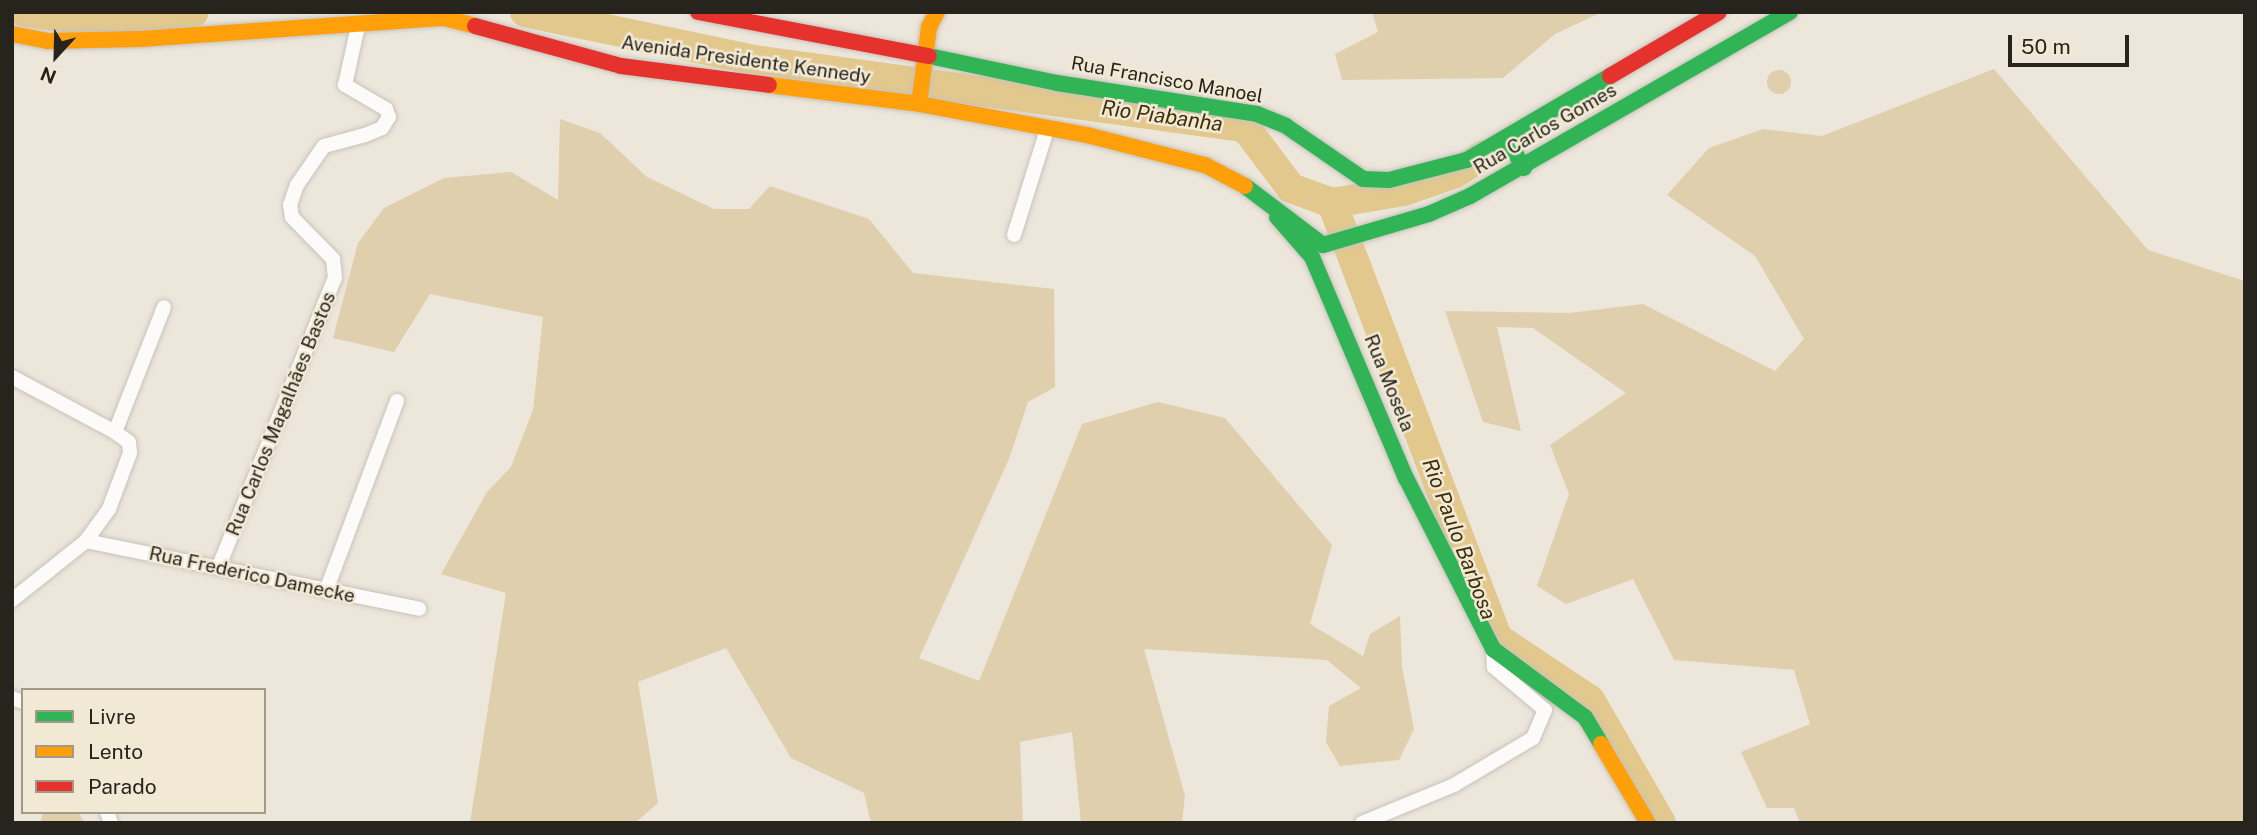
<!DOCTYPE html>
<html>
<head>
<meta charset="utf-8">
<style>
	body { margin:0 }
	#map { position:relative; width:2257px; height:835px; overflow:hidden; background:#ece6db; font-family:"Public Sans",sans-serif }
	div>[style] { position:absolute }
	.green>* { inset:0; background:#dfcfac }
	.round { border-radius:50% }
	.river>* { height:30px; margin:-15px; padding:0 15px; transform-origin:15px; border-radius:15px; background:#e2c88d }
	.roads { filter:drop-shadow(0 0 2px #c8c3bb) drop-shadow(0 0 2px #c8c3bb) }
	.street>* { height:14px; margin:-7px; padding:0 7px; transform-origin:7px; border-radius:7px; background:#fcfbfa }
	.fast>* { height:16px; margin:-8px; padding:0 8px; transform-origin:8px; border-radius:8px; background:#30b455 }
	.slow>* { height:16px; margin:-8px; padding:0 8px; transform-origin:8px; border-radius:8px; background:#ff9f0a }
	.jam>* { height:16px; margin:-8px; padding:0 8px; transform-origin:8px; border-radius:8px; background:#e5322d }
	span { translate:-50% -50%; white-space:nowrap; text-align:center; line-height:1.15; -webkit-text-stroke:5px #f2e9d5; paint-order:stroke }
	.street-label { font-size:19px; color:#27241d }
	.water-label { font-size:21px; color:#3d2e0a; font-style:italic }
	.frame { position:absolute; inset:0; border:14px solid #27241d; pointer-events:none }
	.legend { position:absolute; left:21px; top:688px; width:245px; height:126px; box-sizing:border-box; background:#f2e9d5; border:2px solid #a19a8b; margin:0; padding:9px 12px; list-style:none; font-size:21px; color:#27241d }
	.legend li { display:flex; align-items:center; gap:14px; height:35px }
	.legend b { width:35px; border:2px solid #a19a8b }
	.north { position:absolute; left:21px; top:21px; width:70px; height:70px; -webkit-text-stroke:5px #f2e9d5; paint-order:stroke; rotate:202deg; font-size:19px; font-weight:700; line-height:28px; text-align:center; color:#27241d }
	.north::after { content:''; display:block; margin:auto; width:24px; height:32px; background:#27241d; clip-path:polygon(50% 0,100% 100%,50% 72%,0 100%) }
	.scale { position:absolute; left:2008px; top:35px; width:121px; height:32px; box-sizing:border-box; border:4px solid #27241d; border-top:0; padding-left:9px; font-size:21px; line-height:24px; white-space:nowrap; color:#27241d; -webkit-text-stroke:5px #f2e9d5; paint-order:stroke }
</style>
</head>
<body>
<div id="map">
	<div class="green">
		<div style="clip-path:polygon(1372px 12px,1602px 12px,1555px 34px,1503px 78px,1342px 80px,1335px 54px,1378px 32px)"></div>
		<div style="clip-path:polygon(1994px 69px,2148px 250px,2245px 281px,2245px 823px,1800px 823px,1794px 808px,1767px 808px,1741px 752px,1810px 724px,1794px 670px,1674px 660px,1633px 579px,1566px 604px,1537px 586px,1569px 494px,1550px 445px,1626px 393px,1533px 328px,1497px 327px,1521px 431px,1483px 422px,1445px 311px,1569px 313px,1643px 304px,1775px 371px,1804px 339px,1755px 256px,1667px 195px,1709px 148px,1763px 129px,1822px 136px)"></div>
		<div class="round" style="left:1767px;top:70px;width:24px;height:24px"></div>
		<div style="clip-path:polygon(560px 119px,600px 133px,647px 177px,714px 209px,749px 209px,770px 186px,869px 219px,913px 273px,1054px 289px,1055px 387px,1028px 402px,1009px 459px,919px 658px,979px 681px,1082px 424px,1158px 402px,1225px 418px,1332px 545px,1310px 624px,1363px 656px,1370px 634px,1400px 616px,1402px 667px,1414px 729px,1399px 760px,1340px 766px,1326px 742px,1329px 706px,1361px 688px,1327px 660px,1144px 649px,1185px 796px,1182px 823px,1081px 823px,1072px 732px,1020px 742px,1023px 823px,871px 823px,864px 793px,791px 758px,726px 648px,638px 682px,658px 803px,635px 823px,470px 823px,506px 593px,441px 574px,487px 492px,511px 467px,533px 410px,543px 317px,430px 294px,394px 352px,333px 338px,358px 243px,384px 208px,444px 178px,511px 172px,558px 200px)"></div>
		<div style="clip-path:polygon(43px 812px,78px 812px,85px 823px,40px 823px)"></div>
	</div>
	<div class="river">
		<div style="left:25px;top:12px;width:62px;rotate:7.5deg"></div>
		<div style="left:86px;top:20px;width:108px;rotate:-4.2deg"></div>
		<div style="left:525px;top:12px;width:234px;rotate:11.8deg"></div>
		<div style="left:754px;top:60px;width:496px;rotate:7.8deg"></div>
		<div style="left:1245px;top:127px;width:76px;rotate:53deg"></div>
		<div style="left:1291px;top:188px;width:44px;rotate:20.1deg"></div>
		<div style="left:1332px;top:203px;width:73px;rotate:-9.5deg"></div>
		<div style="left:1404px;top:191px;width:54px;rotate:-19.4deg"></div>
		<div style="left:1455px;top:173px;width:35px;rotate:-31deg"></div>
		<div style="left:1332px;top:203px;width:465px;rotate:69.2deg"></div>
		<div style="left:1497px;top:638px;width:112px;rotate:33.7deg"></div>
		<div style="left:1590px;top:700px;width:142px;rotate:60deg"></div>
	</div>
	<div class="roads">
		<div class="street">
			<div style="left:1014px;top:235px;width:110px;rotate:-72.6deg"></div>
			<div style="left:12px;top:377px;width:117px;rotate:28.1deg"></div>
			<div style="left:115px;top:432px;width:17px;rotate:36deg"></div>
			<div style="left:129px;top:442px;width:11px;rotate:85deg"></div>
			<div style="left:130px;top:453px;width:60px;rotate:110.6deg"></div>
			<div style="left:109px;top:509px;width:39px;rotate:126deg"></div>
			<div style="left:86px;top:541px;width:95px;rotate:141.4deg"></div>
			<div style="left:115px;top:432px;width:134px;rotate:-68.6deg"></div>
			<div style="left:86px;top:541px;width:340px;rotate:11.5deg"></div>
			<div style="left:219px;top:566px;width:310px;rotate:-68.1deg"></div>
			<div style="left:335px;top:278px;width:19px;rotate:-96deg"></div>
			<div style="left:333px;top:259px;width:59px;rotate:-134.3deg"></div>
			<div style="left:292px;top:217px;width:12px;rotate:-99deg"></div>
			<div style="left:290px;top:205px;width:21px;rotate:-71deg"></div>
			<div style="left:297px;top:185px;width:47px;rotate:-55.3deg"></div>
			<div style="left:324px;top:146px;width:42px;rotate:-15deg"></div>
			<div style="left:365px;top:135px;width:18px;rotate:-22deg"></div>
			<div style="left:382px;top:128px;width:13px;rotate:-58deg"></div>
			<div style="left:389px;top:117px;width:9px;rotate:-111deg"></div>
			<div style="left:386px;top:109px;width:48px;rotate:-149.7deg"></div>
			<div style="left:345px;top:85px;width:60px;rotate:-77.6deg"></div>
			<div style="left:326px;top:591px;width:203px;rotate:-69.5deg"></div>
			<div style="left:12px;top:698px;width:12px;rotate:20deg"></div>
			<div style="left:107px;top:812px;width:12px;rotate:70deg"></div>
			<div style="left:1362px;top:823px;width:100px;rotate:-22.4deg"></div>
			<div style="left:1454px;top:785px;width:92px;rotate:-30.7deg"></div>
			<div style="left:1533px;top:738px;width:30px;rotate:-67deg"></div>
			<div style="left:1545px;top:710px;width:67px;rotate:-139.9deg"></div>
			<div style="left:1494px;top:667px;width:18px;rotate:-93deg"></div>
		</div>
		<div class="fast">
			<div style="left:929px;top:56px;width:131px;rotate:11.9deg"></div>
			<div style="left:1057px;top:83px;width:202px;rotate:8.8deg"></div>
			<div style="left:1257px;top:114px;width:31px;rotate:22deg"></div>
			<div style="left:1286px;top:126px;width:93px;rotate:34.5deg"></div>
			<div style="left:1363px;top:179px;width:26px;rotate:2deg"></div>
			<div style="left:1389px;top:180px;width:81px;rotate:-14.4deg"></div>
			<div style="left:1467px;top:160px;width:166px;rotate:-30.4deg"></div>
			<div style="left:1506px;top:138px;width:35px;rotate:59deg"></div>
			<div style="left:1245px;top:186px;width:98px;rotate:37.1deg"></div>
			<div style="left:1323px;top:245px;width:110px;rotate:-16.3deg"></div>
			<div style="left:1429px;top:214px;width:45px;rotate:-23.7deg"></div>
			<div style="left:1470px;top:196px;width:369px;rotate:-29.9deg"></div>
			<div style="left:1277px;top:217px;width:53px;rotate:48.8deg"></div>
			<div style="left:1312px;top:257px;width:240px;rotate:67deg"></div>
			<div style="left:1406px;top:478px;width:192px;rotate:63deg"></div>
			<div style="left:1493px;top:649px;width:114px;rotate:36.5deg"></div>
			<div style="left:1585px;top:717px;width:31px;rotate:59deg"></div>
		</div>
		<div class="slow">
			<div style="left:12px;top:34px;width:36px;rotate:11deg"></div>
			<div style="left:47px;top:41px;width:93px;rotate:-1.2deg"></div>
			<div style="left:140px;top:39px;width:305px;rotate:-4deg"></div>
			<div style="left:444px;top:18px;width:32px;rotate:14deg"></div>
			<div style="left:769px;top:85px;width:151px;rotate:7.2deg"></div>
			<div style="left:919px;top:104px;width:171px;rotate:10.5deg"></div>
			<div style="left:1087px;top:135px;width:122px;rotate:14.3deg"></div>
			<div style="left:1205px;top:165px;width:45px;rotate:27.7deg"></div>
			<div style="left:919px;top:104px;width:78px;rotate:-82.6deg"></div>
			<div style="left:929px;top:27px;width:17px;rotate:-62deg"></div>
			<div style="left:1601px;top:744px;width:92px;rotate:59.3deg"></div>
		</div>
		<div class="jam">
			<div style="left:698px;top:12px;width:235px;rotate:10.8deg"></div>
			<div style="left:475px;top:26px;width:151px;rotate:15.3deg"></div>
			<div style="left:621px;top:66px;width:149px;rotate:7.3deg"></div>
			<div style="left:1610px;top:76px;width:126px;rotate:-30.4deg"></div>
		</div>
	</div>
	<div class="street-label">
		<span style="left:746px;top:60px;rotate:8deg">Avenida Presidente Kennedy</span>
		<span style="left:1167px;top:80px;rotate:10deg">Rua Francisco Manoel</span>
		<span style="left:1545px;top:129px;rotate:-30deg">Rua Carlos Gomes</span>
		<span style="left:1389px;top:383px;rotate:68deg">Rua Mosela</span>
		<span style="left:281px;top:414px;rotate:-68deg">Rua Carlos Magalhães Bastos</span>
		<span style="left:252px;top:575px;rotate:12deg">Rua Frederico Damecke</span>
	</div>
	<div class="water-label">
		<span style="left:1162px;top:116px;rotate:8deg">Rio Piabanha</span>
		<span style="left:1459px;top:539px;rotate:69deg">Rio Paulo Barbosa</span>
	</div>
	<div class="frame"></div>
	<ul class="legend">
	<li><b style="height:9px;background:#30b455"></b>Livre</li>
	<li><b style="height:9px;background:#ff9f0a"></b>Lento</li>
	<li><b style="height:9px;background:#e5322d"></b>Parado</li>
	</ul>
	<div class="north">N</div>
	<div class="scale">50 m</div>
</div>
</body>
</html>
